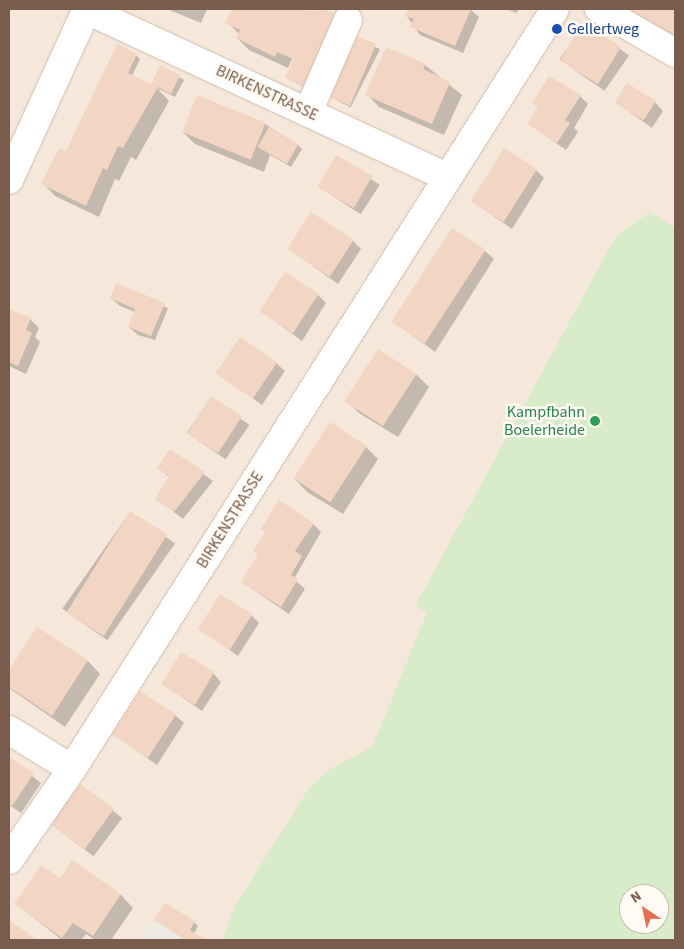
<!DOCTYPE html>
<html>
<head>
<meta charset="utf-8">
<style>
	body { margin:0 }
	#map { position:relative; width:684px; height:949px; overflow:hidden; background:#fdf6ec; font-family:"Source Sans 3",sans-serif }
	div>[style] { position:absolute }
	.residential>* { inset:0; background:#f5e8da }
	.industrial>* { inset:0; background:#efe9e4 }
	.green>* { inset:0; background:#d8ecc9 }
	.shadow>* { inset:0; background:#0003; transform-origin:0 0 }
	.building>* { inset:0; background:#f3d5c3; transform-origin:0 0 }
	.roads { filter:drop-shadow(0 0 1px #d1beb0) drop-shadow(0 0 1px #d1beb0) }
	.minor>* { height:28px; margin:-14px; padding:0 14px; transform-origin:14px; border-radius:14px; background:#fff }
	.dots>* { width:14px; height:14px; translate:-50% -50%; box-sizing:border-box; border:2px solid #fffaf3; border-radius:50% }
	span { translate:-50% -50%; white-space:nowrap; text-align:center; line-height:1.15; -webkit-text-stroke:5px #fffaf3; paint-order:stroke }
	.transit-label { font-size:16px; color:#164399 }
	.left { translate:0 -50%; text-align:left }
	.street-label { font-size:16px; color:#7a5c4d }
	.leisure-label { font-size:16px; color:#27864d }
	.right { translate:-100% -50%; text-align:right }
	.frame { position:absolute; inset:0; border:10px solid #7a5c4d; pointer-events:none }
	.north { position:absolute; left:619px; top:884px; width:50px; height:50px; box-sizing:border-box; background:#fffaf3; border:1px solid #cabbb1; border-radius:50%; rotate:326deg; font-size:14px; font-weight:700; line-height:20px; text-align:center; color:#7a5c4d }
	.north::after { content:''; display:block; margin:auto; width:18px; height:22px; background:#e76f51; clip-path:polygon(50% 0,100% 100%,50% 72%,0 100%) }
</style>
</head>
<body>
<div id="map">
	<div class="residential">
		<div style="clip-path:polygon(evenodd,9px 9px,675px 9px,675px 940px,9px 940px,9px 9px,629px 894px,659px 894px,659px 924px,629px 924px,629px 894px)"></div>
	</div>
	<div class="industrial">
		<div style="clip-path:polygon(165px 903px,195px 921px,190px 930px,205px 940px,141px 940px)"></div>
	</div>
	<div class="green">
		<div style="clip-path:polygon(evenodd,650px 212px,675px 228px,675px 940px,222px 940px,236px 904px,309px 788px,330px 769px,373px 746px,427px 612px,415px 606px,616px 236px,650px 212px,629px 894px,659px 894px,659px 924px,629px 924px,629px 894px)"></div>
	</div>
	<div class="shadow">
		<div style="clip-path:polygon(167px 9px,207px 9px,201px 23px)"></div>
		<div style="clip-path:polygon(233px 9px,303px 9px,314px 14px,320px 9px,336px 16px,310px 90px,286px 78px,310px 17px,288px 68px,249px 50px,237px 38px,239px 34px,227px 22px)"></div>
		<div style="clip-path:polygon(409px 9px,470px 9px,479px 17px,463px 53px,420px 35px,406px 15px)"></div>
		<div style="clip-path:polygon(507px 9px,519px 9px,516px 13px)"></div>
		<div style="clip-path:polygon(614px 9px,675px 9px,675px 50px)"></div>
		<div style="left:584px;top:24px;width:55px;height:43px;rotate:35deg"></div>
		<div style="left:356px;top:37px;width:27px;height:65px;rotate:27deg"></div>
		<div style="clip-path:polygon(136px 55px,140px 59px,132px 76px,156px 88px,161px 67px,184px 80px,175px 97px,157px 88px,169px 101px,136px 160px,131px 157px,119px 181px,115px 179px,99px 217px,55px 196px,43px 183px)"></div>
		<div style="clip-path:polygon(425px 65px,462px 95px,444px 135px,379px 107px,367px 94px)"></div>
		<div style="clip-path:polygon(580px 96px,588px 104px,574px 128px,578px 132px,566px 150px,529px 124px,539px 107px,534px 102px)"></div>
		<div style="clip-path:polygon(198px 97px,265px 124px,298px 145px,302px 149px,291px 167px,270px 155px,264px 172px,195px 144px,183px 132px)"></div>
		<div style="clip-path:polygon(616px 102px,655px 102px,663px 111px,652px 128px)"></div>
		<div style="left:337px;top:157px;width:51px;height:35px;rotate:33deg"></div>
		<div style="clip-path:polygon(536px 170px,544px 178px,512px 229px,472px 201px)"></div>
		<div style="clip-path:polygon(353px 241px,361px 249px,338px 284px,288px 248px)"></div>
		<div style="clip-path:polygon(485px 251px,494px 259px,435px 352px,395px 323px)"></div>
		<div style="clip-path:polygon(117px 285px,168px 308px,155px 340px,138px 335px,129px 327px,135px 312px,120px 306px,111px 298px)"></div>
		<div style="clip-path:polygon(318px 295px,326px 303px,302px 341px,261px 311px)"></div>
		<div style="clip-path:polygon(9px 310px,30px 319px,39px 328px,35px 337px,40px 342px,26px 374px,9px 366px)"></div>
		<div style="clip-path:polygon(276px 363px,285px 371px,262px 405px,217px 373px)"></div>
		<div style="clip-path:polygon(417px 375px,429px 387px,398px 437px,359px 413px,347px 401px)"></div>
		<div style="left:211px;top:398px;width:47px;height:42px;rotate:35deg"></div>
		<div style="clip-path:polygon(366px 447px,378px 459px,343px 514px,307px 492px,295px 479px)"></div>
		<div style="clip-path:polygon(171px 451px,213px 481px,183px 519px,156px 498px,170px 478px,159px 468px)"></div>
		<div style="left:130px;top:512px;width:55px;height:118px;rotate:35deg"></div>
		<div style="clip-path:polygon(313px 524px,321px 532px,294px 579px,305px 589px,289px 614px,242px 582px)"></div>
		<div style="clip-path:polygon(251px 615px,259px 623px,238px 656px,199px 628px)"></div>
		<div style="clip-path:polygon(38px 629px,88px 661px,100px 674px,65px 727px,9px 688px,9px 672px)"></div>
		<div style="clip-path:polygon(213px 673px,221px 682px,202px 711px,162px 683px)"></div>
		<div style="clip-path:polygon(175px 715px,184px 723px,157px 765px,114px 734px)"></div>
		<div style="clip-path:polygon(9px 758px,41px 783px,21px 813px,9px 805px)"></div>
		<div style="left:80px;top:786px;width:53px;height:48px;rotate:37deg"></div>
		<div style="clip-path:polygon(72px 862px,121px 895px,133px 908px,111px 940px,95px 940px,86px 934px,81px 940px,62px 940px,16px 904px,60px 879px)"></div>
		<div style="clip-path:polygon(156px 920px,194px 922px,198px 926px,194px 934px,205px 940px,182px 940px,183px 938px)"></div>
	</div>
	<div class="building">
		<div style="clip-path:polygon(232px 9px,306px 9px,313px 12px,315px 9px,323px 9px,337px 15px,306px 87px,285px 78px,293px 59px,277px 52px,275px 57px,236px 38px,240px 30px,225px 23px)"></div>
		<div style="clip-path:polygon(408px 9px,471px 9px,455px 46px,410px 27px,414px 19px,405px 16px)"></div>
		<div style="clip-path:polygon(620px 9px,675px 9px,675px 43px)"></div>
		<div style="left:583px;top:23px;width:45px;height:44px;rotate:32deg"></div>
		<div style="left:355px;top:35px;width:23px;height:67px;rotate:23deg"></div>
		<div style="clip-path:polygon(117px 44px,137px 54px,128px 73px,151px 84px,160px 65px,180px 75px,171px 94px,158px 87px,123px 148px,118px 146px,107px 170px,103px 168px,86px 206px,41px 184px,59px 148px,66px 151px)"></div>
		<div style="clip-path:polygon(386px 47px,426px 64px,423px 69px,450px 82px,432px 124px,365px 95px)"></div>
		<div style="clip-path:polygon(549px 76px,581px 95px,565px 120px,570px 123px,557px 143px,527px 124px,538px 106px,532px 103px)"></div>
		<div style="left:627px;top:83px;width:34px;height:23px;rotate:32deg"></div>
		<div style="left:197px;top:95px;width:74px;height:40px;rotate:22deg"></div>
		<div style="left:269px;top:127px;width:34px;height:23px;rotate:30deg"></div>
		<div style="left:504px;top:148px;width:39px;height:63px;rotate:32deg"></div>
		<div style="left:336px;top:155px;width:42px;height:37px;rotate:30deg"></div>
		<div style="left:311px;top:212px;width:51px;height:44px;rotate:33deg"></div>
		<div style="left:452px;top:228px;width:40px;height:112px;rotate:33deg"></div>
		<div style="left:285px;top:272px;width:40px;height:47px;rotate:33deg"></div>
		<div style="clip-path:polygon(116px 283px,165px 303px,151px 336px,128px 327px,135px 309px,110px 298px)"></div>
		<div style="clip-path:polygon(9px 309px,31px 318px,26px 330px,32px 333px,18px 366px,9px 362px)"></div>
		<div style="left:240px;top:337px;width:45px;height:44px;rotate:34deg"></div>
		<div style="left:378px;top:349px;width:46px;height:62px;rotate:33deg"></div>
		<div style="left:211px;top:396px;width:37px;height:44px;rotate:33deg"></div>
		<div style="left:330px;top:422px;width:44px;height:67px;rotate:33deg"></div>
		<div style="clip-path:polygon(170px 449px,205px 472px,174px 512px,155px 499px,169px 476px,157px 468px)"></div>
		<div style="clip-path:polygon(279px 500px,314px 523px,295px 551px,302px 556px,291px 575px,298px 579px,281px 607px,241px 582px,258px 554px,253px 551px,265px 532px,261px 529px)"></div>
		<div style="left:130px;top:511px;width:44px;height:120px;rotate:32deg"></div>
		<div style="left:220px;top:594px;width:38px;height:42px;rotate:32deg"></div>
		<div style="clip-path:polygon(37px 627px,88px 660px,52px 716px,9px 687px,9px 670px)"></div>
		<div style="left:181px;top:652px;width:39px;height:38px;rotate:31deg"></div>
		<div style="left:140px;top:691px;width:43px;height:52px;rotate:33deg"></div>
		<div style="clip-path:polygon(9px 757px,34px 773px,12px 806px,9px 803px)"></div>
		<div style="left:80px;top:784px;width:42px;height:50px;rotate:36deg"></div>
		<div style="clip-path:polygon(72px 860px,121px 894px,93px 936px,73px 923px,62px 938px,14px 904px,41px 865px,60px 878px)"></div>
		<div style="clip-path:polygon(165px 903px,195px 921px,190px 930px,207px 940px,180px 940px,182px 937px,154px 920px)"></div>
		<div style="clip-path:polygon(9px 920px,36px 939px,35px 940px,9px 940px)"></div>
	</div>
	<div class="roads">
		<div class="minor">
			<div style="left:599px;top:9px;width:88px;rotate:30.1deg"></div>
			<div style="left:87px;top:10px;width:397px;rotate:24.9deg"></div>
			<div style="left:308px;top:112px;width:100px;rotate:-66.5deg"></div>
			<div style="left:9px;top:180px;width:188px;rotate:-65.5deg"></div>
			<div style="left:9px;top:730px;width:74px;rotate:31.8deg"></div>
			<div style="left:9px;top:860px;width:111px;rotate:-55.3deg"></div>
			<div style="left:72px;top:769px;width:900px;rotate:-57.56deg"></div>
		</div>
	</div>
	<div class="dots">
		<div style="left:557px;top:29px;background:#1a4fb4"></div>
		<div style="left:595px;top:421px;background:#2e9e5b"></div>
	</div>
	<div class="transit-label">
		<span class="left" style="left:567px;top:29px">Gellertweg</span>
	</div>
	<div class="street-label">
		<span style="left:267px;top:93px;rotate:25deg">BIRKENSTRASSE</span>
		<span style="left:230px;top:520px;rotate:-58deg">BIRKENSTRASSE</span>
	</div>
	<div class="leisure-label">
		<span class="right" style="left:585px;top:421px">Kampfbahn<br>Boelerheide</span>
	</div>
	<div class="frame"></div>
	<div class="north">N</div>
</div>
</body>
</html>
